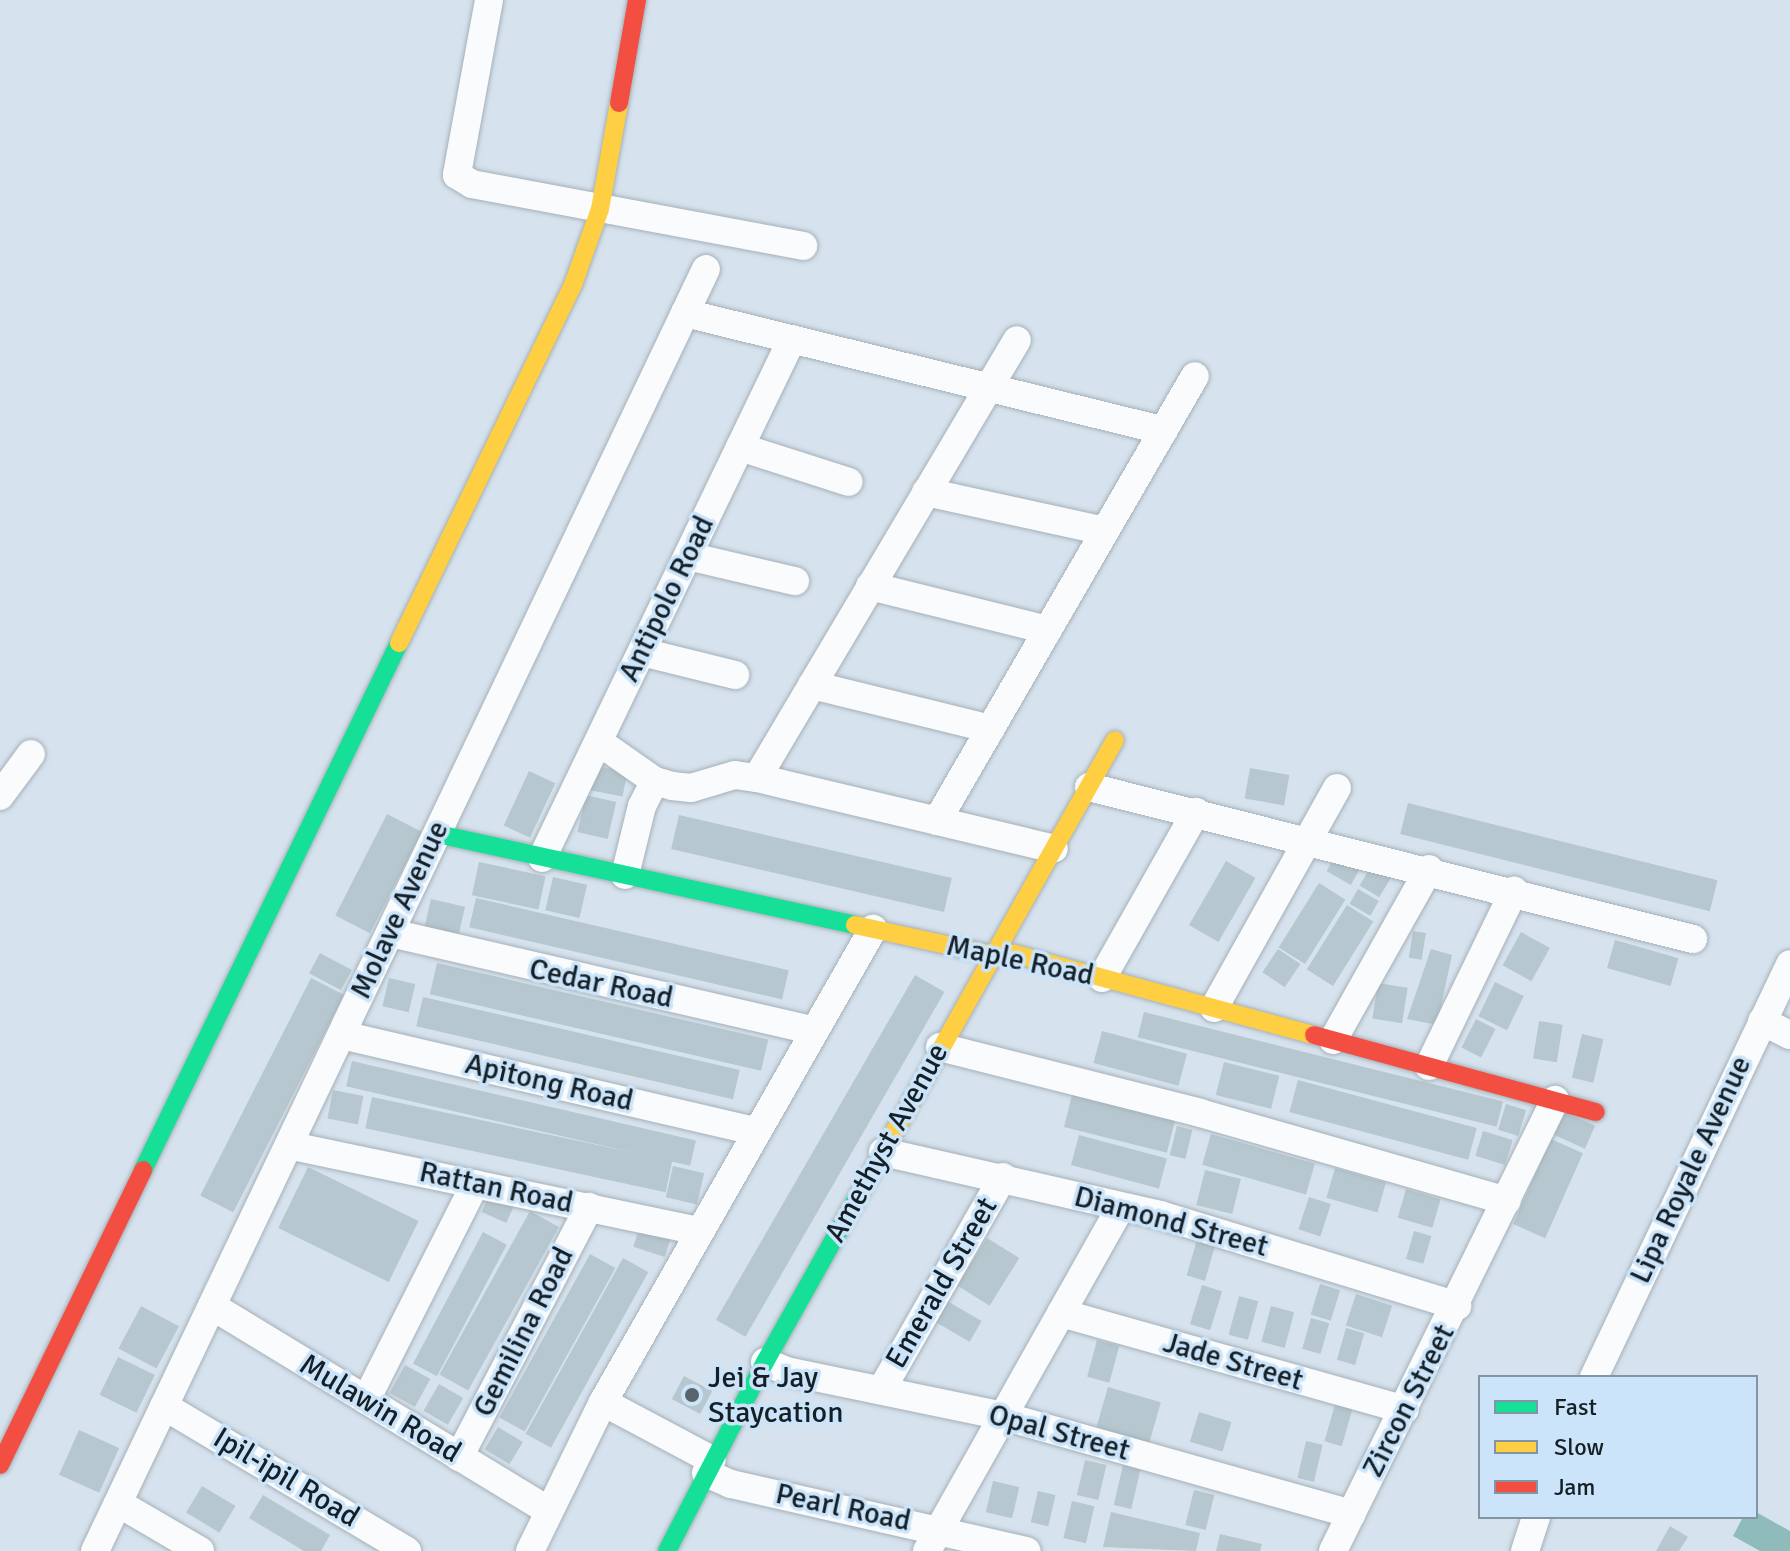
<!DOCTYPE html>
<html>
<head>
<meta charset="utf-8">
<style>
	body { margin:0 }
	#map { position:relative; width:1790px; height:1551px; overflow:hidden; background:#d6e3ee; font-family:Signika,sans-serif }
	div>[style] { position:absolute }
	.water>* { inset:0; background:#8fbcba }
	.building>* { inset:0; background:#b6c7cf; transform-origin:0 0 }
	.roads { filter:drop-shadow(0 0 2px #a6b0b8) drop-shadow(0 0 2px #a6b0b8) }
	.street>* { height:28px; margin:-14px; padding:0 14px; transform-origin:14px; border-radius:14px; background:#f9fbfc }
	.fast>* { height:18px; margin:-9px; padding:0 9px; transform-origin:9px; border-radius:9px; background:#16e098 }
	.slow>* { height:18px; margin:-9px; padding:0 9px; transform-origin:9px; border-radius:9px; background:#ffcf43 }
	.jam>* { height:18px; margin:-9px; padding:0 9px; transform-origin:9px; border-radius:9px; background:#f24e42 }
	.dots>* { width:22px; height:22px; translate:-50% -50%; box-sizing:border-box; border:4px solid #cbe4f9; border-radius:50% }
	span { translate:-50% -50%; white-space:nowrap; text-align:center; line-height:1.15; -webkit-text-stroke:7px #cbe4f9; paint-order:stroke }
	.street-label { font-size:30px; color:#151f26 }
	.poi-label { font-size:30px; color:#151f26 }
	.left { translate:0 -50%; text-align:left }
	.legend { position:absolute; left:1478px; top:1375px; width:280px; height:144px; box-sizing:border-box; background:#cbe4f9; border:2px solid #8295a5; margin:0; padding:10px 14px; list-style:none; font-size:24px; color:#151f26 }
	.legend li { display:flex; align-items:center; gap:16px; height:40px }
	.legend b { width:40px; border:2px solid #8295a5 }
</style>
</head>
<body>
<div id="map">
	<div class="water">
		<div style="clip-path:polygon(1756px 1512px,1790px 1531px,1790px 1551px,1760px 1551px,1733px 1536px,1743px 1517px,1756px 1517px)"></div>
	</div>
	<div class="building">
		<div style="left:591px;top:765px;width:37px;height:25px;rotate:11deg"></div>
		<div style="left:1250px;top:768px;width:40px;height:31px;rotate:10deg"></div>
		<div style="left:529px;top:771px;width:29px;height:60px;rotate:25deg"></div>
		<div style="left:586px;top:795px;width:31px;height:38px;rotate:13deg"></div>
		<div style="left:1408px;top:803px;width:319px;height:32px;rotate:14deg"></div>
		<div style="left:387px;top:814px;width:39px;height:114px;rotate:27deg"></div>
		<div style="left:679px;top:815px;width:280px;height:35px;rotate:13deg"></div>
		<div style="left:1338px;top:851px;width:28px;height:23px;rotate:30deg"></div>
		<div style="left:1376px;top:858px;width:23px;height:32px;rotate:31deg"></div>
		<div style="left:1226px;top:861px;width:34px;height:74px;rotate:30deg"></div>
		<div style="left:479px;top:862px;width:68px;height:34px;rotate:12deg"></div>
		<div style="left:553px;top:877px;width:35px;height:34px;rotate:13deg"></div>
		<div style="left:1319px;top:883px;width:31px;height:76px;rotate:32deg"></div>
		<div style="left:1358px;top:889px;width:24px;height:17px;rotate:30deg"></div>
		<div style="left:476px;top:898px;width:321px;height:30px;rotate:13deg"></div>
		<div style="left:431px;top:899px;width:35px;height:37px;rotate:13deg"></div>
		<div style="left:1347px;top:905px;width:31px;height:76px;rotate:32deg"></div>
		<div style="left:1413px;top:931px;width:13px;height:27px;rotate:9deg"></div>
		<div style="left:1521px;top:932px;width:33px;height:38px;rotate:29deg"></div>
		<div style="left:1615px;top:940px;width:66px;height:29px;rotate:16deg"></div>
		<div style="left:1278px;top:949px;width:27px;height:28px;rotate:34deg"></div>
		<div style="clip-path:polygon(1431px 949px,1452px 955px,1437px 1025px,1407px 1019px)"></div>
		<div style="left:320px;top:953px;width:36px;height:23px;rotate:28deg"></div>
		<div style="left:437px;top:963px;width:340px;height:32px;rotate:13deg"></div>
		<div style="left:915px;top:975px;width:34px;height:398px;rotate:30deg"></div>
		<div style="left:311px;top:978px;width:37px;height:244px;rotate:27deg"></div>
		<div style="left:389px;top:978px;width:27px;height:29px;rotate:13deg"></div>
		<div style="left:1495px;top:982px;width:32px;height:38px;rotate:26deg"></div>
		<div style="left:1378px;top:983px;width:30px;height:36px;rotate:9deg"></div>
		<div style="left:423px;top:997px;width:325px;height:30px;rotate:13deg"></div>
		<div style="left:1144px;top:1012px;width:370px;height:26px;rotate:14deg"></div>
		<div style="left:1476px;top:1019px;width:22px;height:32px;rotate:27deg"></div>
		<div style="left:1539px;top:1021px;width:24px;height:38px;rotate:9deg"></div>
		<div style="left:1102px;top:1031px;width:88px;height:33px;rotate:15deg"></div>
		<div style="left:1582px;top:1034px;width:22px;height:45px;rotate:13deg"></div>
		<div style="left:352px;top:1061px;width:353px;height:26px;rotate:13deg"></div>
		<div style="left:1224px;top:1062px;width:57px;height:34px;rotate:14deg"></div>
		<div style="left:1298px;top:1080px;width:185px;height:33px;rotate:15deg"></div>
		<div style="left:333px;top:1090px;width:31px;height:29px;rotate:11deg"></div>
		<div style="left:1072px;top:1095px;width:106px;height:33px;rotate:14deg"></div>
		<div style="left:372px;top:1097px;width:307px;height:32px;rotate:12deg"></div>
		<div style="left:1506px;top:1104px;width:21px;height:27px;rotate:17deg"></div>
		<div style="left:1564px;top:1112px;width:34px;height:25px;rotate:24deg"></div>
		<div style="left:1177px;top:1126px;width:16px;height:30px;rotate:14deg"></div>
		<div style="left:1483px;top:1131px;width:31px;height:26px;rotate:17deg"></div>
		<div style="left:1211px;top:1134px;width:108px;height:32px;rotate:16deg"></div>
		<div style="left:1079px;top:1135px;width:91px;height:31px;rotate:15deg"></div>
		<div style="left:1551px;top:1139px;width:35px;height:93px;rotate:24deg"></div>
		<div style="left:673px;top:1166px;width:32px;height:32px;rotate:13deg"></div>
		<div style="left:308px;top:1167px;width:123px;height:68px;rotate:26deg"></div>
		<div style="left:1335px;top:1168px;width:53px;height:31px;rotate:16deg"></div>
		<div style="left:1205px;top:1170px;width:37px;height:36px;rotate:14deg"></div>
		<div style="left:1406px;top:1189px;width:36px;height:30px;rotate:16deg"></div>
		<div style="left:491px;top:1191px;width:27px;height:23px;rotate:24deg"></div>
		<div style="left:1309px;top:1197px;width:23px;height:34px;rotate:18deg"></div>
		<div style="left:530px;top:1211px;width:33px;height:187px;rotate:29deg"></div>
		<div style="left:641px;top:1223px;width:33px;height:25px;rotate:18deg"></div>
		<div style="left:1414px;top:1231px;width:18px;height:29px;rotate:16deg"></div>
		<div style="left:483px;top:1232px;width:27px;height:149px;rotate:28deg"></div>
		<div style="left:1198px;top:1236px;width:19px;height:41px;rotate:16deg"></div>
		<div style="left:987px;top:1238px;width:38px;height:56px;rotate:32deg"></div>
		<div style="left:590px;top:1254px;width:29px;height:187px;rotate:29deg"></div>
		<div style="left:623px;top:1258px;width:29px;height:201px;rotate:29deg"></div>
		<div style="left:1320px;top:1284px;width:21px;height:32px;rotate:17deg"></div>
		<div style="left:1202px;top:1285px;width:21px;height:41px;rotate:17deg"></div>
		<div style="left:1356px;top:1294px;width:38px;height:33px;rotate:18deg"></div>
		<div style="left:1239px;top:1296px;width:20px;height:40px;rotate:15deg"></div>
		<div style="left:947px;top:1301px;width:40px;height:24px;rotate:30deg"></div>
		<div style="left:141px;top:1306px;width:43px;height:48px;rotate:28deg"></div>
		<div style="left:1271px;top:1306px;width:24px;height:37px;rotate:15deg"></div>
		<div style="left:1311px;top:1318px;width:19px;height:32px;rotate:16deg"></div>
		<div style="left:1346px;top:1328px;width:19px;height:33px;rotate:16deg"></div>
		<div style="left:1097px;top:1340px;width:23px;height:38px;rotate:15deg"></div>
		<div style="left:118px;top:1357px;width:41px;height:42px;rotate:26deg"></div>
		<div style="left:405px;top:1365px;width:29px;height:32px;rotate:29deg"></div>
		<div style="left:684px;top:1376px;width:32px;height:26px;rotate:28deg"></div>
		<div style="left:439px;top:1384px;width:28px;height:31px;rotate:30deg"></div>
		<div style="left:1108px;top:1387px;width:55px;height:42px;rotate:16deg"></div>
		<div style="left:1336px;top:1401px;width:18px;height:42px;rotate:16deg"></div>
		<div style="left:1199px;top:1412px;width:34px;height:31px;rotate:17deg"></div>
		<div style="left:498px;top:1427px;width:29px;height:26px;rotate:31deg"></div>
		<div style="left:79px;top:1430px;width:44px;height:49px;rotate:24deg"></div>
		<div style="left:1306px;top:1441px;width:17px;height:38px;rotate:13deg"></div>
		<div style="left:1085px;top:1460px;width:22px;height:36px;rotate:13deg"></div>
		<div style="left:1123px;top:1465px;width:18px;height:41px;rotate:13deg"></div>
		<div style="left:993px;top:1481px;width:27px;height:32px;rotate:13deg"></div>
		<div style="left:202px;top:1486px;width:39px;height:31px;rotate:31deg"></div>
		<div style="left:1194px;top:1490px;width:21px;height:36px;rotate:14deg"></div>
		<div style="left:1038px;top:1491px;width:18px;height:32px;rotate:13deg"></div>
		<div style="clip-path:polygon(263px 1495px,330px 1535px,321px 1551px,304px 1551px,249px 1518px)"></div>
		<div style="left:1072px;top:1501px;width:23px;height:38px;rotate:13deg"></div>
		<div style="clip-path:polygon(1111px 1512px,1200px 1533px,1196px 1551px,1103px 1547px)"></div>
		<div style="clip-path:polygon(1670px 1526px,1688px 1537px,1679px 1551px,1656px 1551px)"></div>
		<div style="clip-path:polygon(1220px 1534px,1262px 1544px,1260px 1551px,1216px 1551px)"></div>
	</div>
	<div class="roads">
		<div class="street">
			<div style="left:489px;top:0;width:178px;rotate:100.4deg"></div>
			<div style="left:457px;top:175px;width:17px;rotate:31deg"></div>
			<div style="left:472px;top:184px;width:337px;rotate:10.6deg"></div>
			<div style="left:685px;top:313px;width:493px;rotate:13.8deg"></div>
			<div style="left:740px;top:447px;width:114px;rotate:17.8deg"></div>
			<div style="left:926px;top:492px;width:183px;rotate:12.3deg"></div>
			<div style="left:688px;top:556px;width:110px;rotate:13.2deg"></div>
			<div style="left:870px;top:586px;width:183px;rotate:13.9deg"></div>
			<div style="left:642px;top:652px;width:96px;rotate:13.9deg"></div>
			<div style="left:812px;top:685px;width:184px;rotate:13.8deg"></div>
			<div style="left:599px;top:742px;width:68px;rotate:34.9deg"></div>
			<div style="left:655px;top:781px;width:18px;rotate:16deg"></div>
			<div style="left:672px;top:786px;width:19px;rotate:6deg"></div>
			<div style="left:691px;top:788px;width:46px;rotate:-16.5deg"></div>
			<div style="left:735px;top:775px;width:22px;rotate:8deg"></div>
			<div style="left:757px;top:778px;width:305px;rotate:13.4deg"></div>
			<div style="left:757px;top:778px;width:509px;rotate:-59.31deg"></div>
			<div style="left:1089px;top:787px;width:623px;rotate:14.13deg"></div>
			<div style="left:0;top:796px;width:52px;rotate:-53.6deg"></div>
			<div style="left:937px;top:821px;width:514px;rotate:-59.9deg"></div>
			<div style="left:542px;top:858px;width:576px;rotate:-64.28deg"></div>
			<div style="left:625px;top:875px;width:71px;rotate:-76.2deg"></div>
			<div style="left:642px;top:806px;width:28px;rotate:-63deg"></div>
			<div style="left:391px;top:933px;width:432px;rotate:13deg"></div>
			<div style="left:1102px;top:978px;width:191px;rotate:-60.5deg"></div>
			<div style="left:1214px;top:1008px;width:252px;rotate:-60.8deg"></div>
			<div style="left:1762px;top:1021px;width:31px;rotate:27deg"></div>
			<div style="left:342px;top:1035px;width:424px;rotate:13.1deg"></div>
			<div style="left:1333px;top:1040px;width:196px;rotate:-60.7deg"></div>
			<div style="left:940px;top:1047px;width:268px;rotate:14.2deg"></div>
			<div style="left:1200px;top:1113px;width:319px;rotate:16deg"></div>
			<div style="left:1429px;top:1066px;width:195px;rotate:-64.1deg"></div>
			<div style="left:292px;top:1146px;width:417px;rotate:11.8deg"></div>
			<div style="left:883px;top:1152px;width:284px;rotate:12.8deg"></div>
			<div style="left:1160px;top:1215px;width:311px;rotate:17deg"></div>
			<div style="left:212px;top:1306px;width:394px;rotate:31.3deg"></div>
			<div style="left:1061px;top:1313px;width:357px;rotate:15.7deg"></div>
			<div style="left:765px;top:1362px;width:23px;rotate:23deg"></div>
			<div style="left:786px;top:1371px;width:222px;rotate:11.7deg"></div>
			<div style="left:1003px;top:1416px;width:362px;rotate:15.7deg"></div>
			<div style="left:1594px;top:1377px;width:457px;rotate:-64.6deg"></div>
			<div style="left:882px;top:1389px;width:244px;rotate:-60.3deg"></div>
			<div style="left:366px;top:1400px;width:242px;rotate:-63.2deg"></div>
			<div style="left:603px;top:1402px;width:123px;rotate:28deg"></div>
			<div style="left:164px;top:1406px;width:283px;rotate:30.8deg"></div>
			<div style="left:459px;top:1457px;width:282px;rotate:-62.5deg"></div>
			<div style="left:706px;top:1473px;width:27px;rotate:24deg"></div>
			<div style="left:731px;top:1484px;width:303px;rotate:12.8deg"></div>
			<div style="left:118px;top:1503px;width:95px;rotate:30.3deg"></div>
			<div style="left:95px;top:1551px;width:1420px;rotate:-64.52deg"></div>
			<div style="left:530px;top:1551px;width:166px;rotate:-63.9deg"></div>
			<div style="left:603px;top:1402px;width:545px;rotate:-60.28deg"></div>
			<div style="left:927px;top:1551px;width:395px;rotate:-60.6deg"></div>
			<div style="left:1333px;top:1551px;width:503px;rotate:-63.79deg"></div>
			<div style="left:1525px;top:1551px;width:36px;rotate:-72deg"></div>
		</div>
		<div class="fast">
			<div style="left:438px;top:834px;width:427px;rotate:12.3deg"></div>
			<div style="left:143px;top:1170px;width:586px;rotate:-64.09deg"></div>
			<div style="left:667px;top:1551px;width:213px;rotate:-62.6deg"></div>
			<div style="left:765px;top:1362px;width:261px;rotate:-60.7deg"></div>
		</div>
		<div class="slow">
			<div style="left:399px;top:643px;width:401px;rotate:-64.1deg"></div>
			<div style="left:574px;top:282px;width:77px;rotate:-70.4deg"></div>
			<div style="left:600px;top:209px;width:108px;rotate:-79.8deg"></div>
			<div style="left:855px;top:925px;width:141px;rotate:12.3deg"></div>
			<div style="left:993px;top:955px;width:22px;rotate:-3deg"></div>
			<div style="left:1015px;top:954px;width:310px;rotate:15.2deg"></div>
			<div style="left:893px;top:1134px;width:452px;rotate:-60.6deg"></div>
		</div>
		<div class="jam">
			<div style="left:619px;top:103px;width:105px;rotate:-80.1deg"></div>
			<div style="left:1314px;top:1035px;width:292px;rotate:15.3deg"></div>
			<div style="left:0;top:1465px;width:328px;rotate:-64.1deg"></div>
		</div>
	</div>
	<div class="dots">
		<div style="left:692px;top:1395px;background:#59646c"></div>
	</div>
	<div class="street-label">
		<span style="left:667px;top:599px;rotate:-64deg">Antipolo Road</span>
		<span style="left:400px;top:910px;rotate:-65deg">Molave Avenue</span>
		<span style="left:1020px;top:961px;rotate:12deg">Maple Road</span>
		<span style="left:601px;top:984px;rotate:12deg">Cedar Road</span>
		<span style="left:549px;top:1083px;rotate:13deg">Apitong Road</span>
		<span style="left:887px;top:1143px;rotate:-61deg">Amethyst Avenue</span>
		<span style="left:1691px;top:1170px;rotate:-65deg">Lipa Royale Avenue</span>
		<span style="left:496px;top:1188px;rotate:12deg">Rattan Road</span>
		<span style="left:1171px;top:1222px;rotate:15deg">Diamond Street</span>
		<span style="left:942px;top:1283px;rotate:-60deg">Emerald Street</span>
		<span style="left:524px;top:1332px;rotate:-63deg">Gemilina Road</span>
		<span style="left:1233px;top:1362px;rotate:16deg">Jade Street</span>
		<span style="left:1409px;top:1401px;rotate:-63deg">Zircon Street</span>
		<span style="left:380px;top:1409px;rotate:31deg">Mulawin Road</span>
		<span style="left:1059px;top:1433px;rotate:15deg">Opal Street</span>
		<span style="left:286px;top:1478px;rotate:31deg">Ipil-ipil Road</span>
		<span style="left:843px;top:1508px;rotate:12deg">Pearl Road</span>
	</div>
	<div class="poi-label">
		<span class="left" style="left:708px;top:1395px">Jei &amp; Jay<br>Staycation</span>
	</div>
	<ul class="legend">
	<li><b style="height:10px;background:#16e098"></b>Fast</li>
	<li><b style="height:10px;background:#ffcf43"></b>Slow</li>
	<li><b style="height:10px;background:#f24e42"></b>Jam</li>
	</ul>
</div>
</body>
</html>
